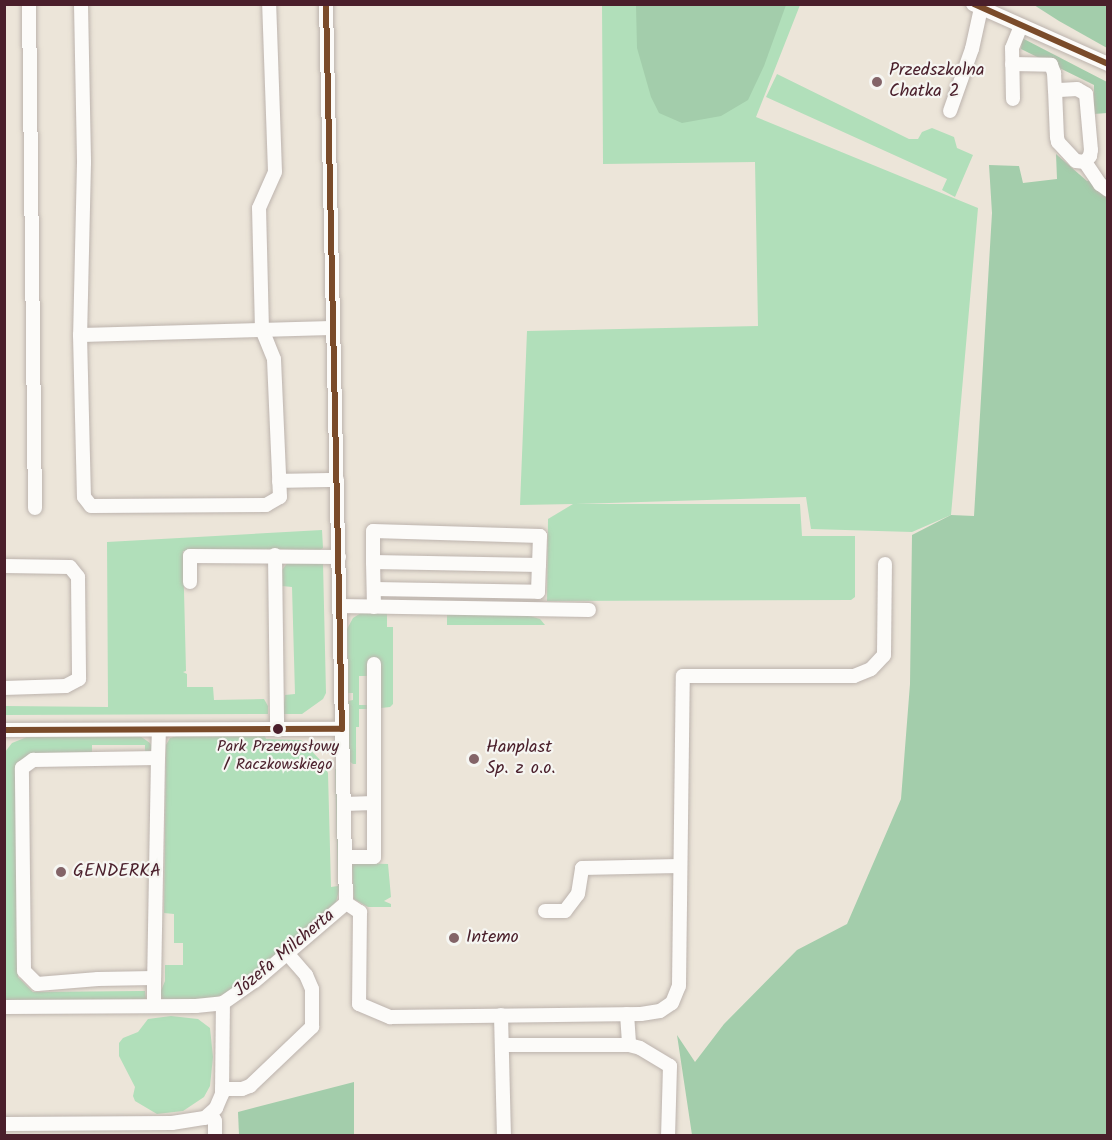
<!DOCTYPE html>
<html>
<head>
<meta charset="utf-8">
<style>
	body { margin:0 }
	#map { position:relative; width:1112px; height:1140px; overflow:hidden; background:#ece5d9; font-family:Kalam,sans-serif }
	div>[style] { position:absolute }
	.green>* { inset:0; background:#b1dfba }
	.forest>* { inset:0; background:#a3cdab }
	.roads { filter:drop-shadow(0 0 2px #bcb3ad) drop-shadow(0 0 2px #bcb3ad) }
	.minor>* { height:14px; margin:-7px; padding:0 7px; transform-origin:7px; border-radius:7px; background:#fcfbf9 }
	.bus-1>* { height:6px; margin:-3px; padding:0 3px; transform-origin:3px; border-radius:3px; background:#7a4b2a }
	.dots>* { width:16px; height:16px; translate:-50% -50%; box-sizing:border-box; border:3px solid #f6f6f2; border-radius:50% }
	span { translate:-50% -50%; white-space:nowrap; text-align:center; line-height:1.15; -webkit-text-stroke:4.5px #f6f6f2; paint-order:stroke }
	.bus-label { font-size:16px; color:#4a1f2b }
	.poi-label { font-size:18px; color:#4a1f2b }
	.left { translate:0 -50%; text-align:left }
	.street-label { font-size:18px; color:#4a1f2b }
	.frame { position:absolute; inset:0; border:6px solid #4a1f2b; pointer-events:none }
</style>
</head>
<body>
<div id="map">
	<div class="green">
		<div style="clip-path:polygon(602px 5px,800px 5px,756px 117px,978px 208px,951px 515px,912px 532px,811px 529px,806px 497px,576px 504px,800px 504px,802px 536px,855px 536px,855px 597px,851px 600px,547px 601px,548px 519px,573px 504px,520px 505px,527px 331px,758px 326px,755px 162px,603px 164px)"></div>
		<div style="clip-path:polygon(777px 74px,909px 139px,918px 139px,922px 132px,932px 128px,954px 137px,957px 148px,973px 155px,955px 197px,942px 190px,947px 179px,766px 97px)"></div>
		<div style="clip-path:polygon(322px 530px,323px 548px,319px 551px,277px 549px,183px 551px,186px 671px,183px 672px,187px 674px,187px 687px,213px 687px,214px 700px,264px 699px,268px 706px,268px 714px,5px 715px,5px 706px,108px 707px,107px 542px)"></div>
		<div style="clip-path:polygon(288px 562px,323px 563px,326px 693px,323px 699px,302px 714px,284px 714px,283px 712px,285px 695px,295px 694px,292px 587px,282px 586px,282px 570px)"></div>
		<div style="clip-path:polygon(387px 612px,387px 627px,393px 627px,393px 704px,390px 707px,381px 708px,368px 676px,359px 676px,359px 705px,367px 705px,367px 709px,359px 709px,359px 727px,356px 727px,356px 764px,353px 764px,349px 761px,348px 701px,353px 700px,353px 693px,348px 693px,347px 629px,353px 618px,361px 613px)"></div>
		<div style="clip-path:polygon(447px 613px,530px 616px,540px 619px,545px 625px,447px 625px)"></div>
		<div style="clip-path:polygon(140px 736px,150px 743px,152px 748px,148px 754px,145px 753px,145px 745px,92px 745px,92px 754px,31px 754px,17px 766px,18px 977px,33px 992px,145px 991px,146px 999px,5px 1002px,5px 752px,12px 743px,27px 737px)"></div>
		<div style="clip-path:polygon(177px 736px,265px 736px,266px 739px,301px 740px,323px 763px,328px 773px,331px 887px,338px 886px,335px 769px,337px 769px,340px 887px,336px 902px,237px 988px,208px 1001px,163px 1001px,160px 993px,165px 981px,165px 965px,183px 965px,183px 943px,174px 943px,174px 914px,164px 913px,166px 745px,170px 738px)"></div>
		<div style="clip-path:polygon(356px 863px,388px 864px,391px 897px,384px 901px,391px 904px,391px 907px,368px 907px,354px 899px,352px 865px)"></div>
		<div style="clip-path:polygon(171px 1016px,198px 1019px,210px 1028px,213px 1057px,210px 1086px,204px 1097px,183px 1111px,157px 1114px,135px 1101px,133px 1096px,135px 1087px,119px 1056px,119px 1043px,123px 1038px,138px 1032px,148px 1019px)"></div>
	</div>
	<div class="forest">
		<div style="clip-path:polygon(636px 5px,636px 4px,786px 5px,764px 66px,748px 100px,721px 116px,682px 123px,659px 113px,651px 97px,637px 48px)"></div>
		<div style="clip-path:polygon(1034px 5px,1107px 5px,1107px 48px,1059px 21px)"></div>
		<div style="clip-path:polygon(1022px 38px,1107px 82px,1107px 113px,1094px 114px,1094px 85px,1021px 49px)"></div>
		<div style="clip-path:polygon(1056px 154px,1087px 181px,1107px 178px,1107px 1135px,692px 1135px,677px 1035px,695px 1062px,724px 1024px,797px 950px,847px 924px,901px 799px,910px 684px,912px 535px,951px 515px,974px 516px,992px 213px,989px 165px,1019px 166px,1023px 183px,1057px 179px)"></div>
		<div style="clip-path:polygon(354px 1082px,354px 1135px,239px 1135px,238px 1112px)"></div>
	</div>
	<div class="roads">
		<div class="minor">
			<div style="left:29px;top:4px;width:504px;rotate:89.32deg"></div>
			<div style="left:81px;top:4px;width:159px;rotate:88.9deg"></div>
			<div style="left:84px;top:163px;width:172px;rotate:91.3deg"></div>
			<div style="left:80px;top:335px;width:253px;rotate:-1.6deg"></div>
			<div style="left:326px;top:4px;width:899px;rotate:88.73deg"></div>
			<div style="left:973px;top:4px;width:148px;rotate:24deg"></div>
			<div style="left:1012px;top:64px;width:39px;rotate:1deg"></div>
			<div style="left:1051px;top:65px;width:9px;rotate:69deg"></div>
			<div style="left:1054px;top:73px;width:17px;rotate:87deg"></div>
			<div style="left:1055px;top:90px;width:47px;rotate:87.6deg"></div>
			<div style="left:1057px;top:137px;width:5px;rotate:79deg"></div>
			<div style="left:1058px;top:142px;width:26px;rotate:47deg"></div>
			<div style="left:1076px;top:161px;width:9px;rotate:6deg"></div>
			<div style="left:1085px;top:162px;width:8px;rotate:-50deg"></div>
			<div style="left:1090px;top:156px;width:6px;rotate:-81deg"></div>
			<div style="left:1091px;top:150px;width:56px;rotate:-95.1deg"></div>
			<div style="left:1086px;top:94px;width:10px;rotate:-151deg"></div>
			<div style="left:1077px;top:89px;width:22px;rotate:177deg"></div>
			<div style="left:1013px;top:99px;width:51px;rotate:-91.1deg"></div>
			<div style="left:1012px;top:48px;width:24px;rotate:-68deg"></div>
			<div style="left:950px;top:111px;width:66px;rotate:-70.5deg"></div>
			<div style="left:972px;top:49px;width:42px;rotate:-77.6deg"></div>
			<div style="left:1085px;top:162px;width:27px;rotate:56deg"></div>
			<div style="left:1100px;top:184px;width:10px;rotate:37deg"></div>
			<div style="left:80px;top:335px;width:162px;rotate:88.6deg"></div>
			<div style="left:84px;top:497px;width:11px;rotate:52deg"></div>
			<div style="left:91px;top:506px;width:175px;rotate:-0.3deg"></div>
			<div style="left:266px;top:505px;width:16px;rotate:-30deg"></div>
			<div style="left:280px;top:497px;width:138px;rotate:-92.5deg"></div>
			<div style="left:274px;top:359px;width:31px;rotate:-112deg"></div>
			<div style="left:262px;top:330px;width:122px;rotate:-91.4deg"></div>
			<div style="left:259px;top:208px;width:39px;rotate:-66deg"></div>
			<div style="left:275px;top:172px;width:168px;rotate:-92deg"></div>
			<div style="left:279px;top:481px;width:58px;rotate:-1deg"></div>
			<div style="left:275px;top:555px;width:174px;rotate:89.3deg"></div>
			<div style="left:373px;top:562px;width:166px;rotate:1deg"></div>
			<div style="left:539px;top:565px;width:29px;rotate:-88deg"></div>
			<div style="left:540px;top:536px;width:167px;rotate:-178.3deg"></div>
			<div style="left:373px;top:531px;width:31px;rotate:90deg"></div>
			<div style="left:373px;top:562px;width:45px;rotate:88.7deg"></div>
			<div style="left:4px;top:566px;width:66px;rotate:0.9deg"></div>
			<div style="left:70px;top:567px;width:13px;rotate:51deg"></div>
			<div style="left:78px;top:577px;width:102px;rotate:89.4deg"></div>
			<div style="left:79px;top:679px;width:15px;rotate:152deg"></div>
			<div style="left:66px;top:686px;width:62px;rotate:178.2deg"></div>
			<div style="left:190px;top:582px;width:26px;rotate:-90deg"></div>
			<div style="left:190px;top:556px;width:149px;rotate:0.4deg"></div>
			<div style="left:374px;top:589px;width:164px;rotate:1deg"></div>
			<div style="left:538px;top:592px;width:27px;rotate:-88deg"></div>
			<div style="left:340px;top:606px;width:249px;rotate:0.9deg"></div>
			<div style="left:4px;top:730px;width:338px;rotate:-0.2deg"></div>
			<div style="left:158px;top:758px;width:220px;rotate:91deg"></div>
			<div style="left:154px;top:978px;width:56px;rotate:179deg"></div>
			<div style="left:98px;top:979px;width:61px;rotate:175.3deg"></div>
			<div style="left:37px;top:984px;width:18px;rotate:-135deg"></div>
			<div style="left:24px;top:971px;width:203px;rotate:-90.6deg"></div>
			<div style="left:22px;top:768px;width:14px;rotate:-36deg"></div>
			<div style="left:33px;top:760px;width:125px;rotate:-0.9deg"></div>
			<div style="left:158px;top:758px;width:28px;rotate:-88deg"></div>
			<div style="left:344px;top:804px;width:30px;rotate:-2deg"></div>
			<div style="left:345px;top:857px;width:29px"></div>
			<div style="left:374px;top:857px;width:193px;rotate:-90deg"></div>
			<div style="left:346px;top:903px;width:17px;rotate:33deg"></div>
			<div style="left:360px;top:912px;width:92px;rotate:90.6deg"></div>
			<div style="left:359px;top:1004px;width:34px;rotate:23deg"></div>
			<div style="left:390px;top:1017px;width:251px;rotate:-0.7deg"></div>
			<div style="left:641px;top:1014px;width:19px;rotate:-9deg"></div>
			<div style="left:660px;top:1011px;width:14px;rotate:-34deg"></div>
			<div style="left:672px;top:1003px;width:18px;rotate:-68deg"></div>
			<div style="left:679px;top:986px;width:310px;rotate:-89.3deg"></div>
			<div style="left:683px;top:676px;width:171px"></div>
			<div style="left:854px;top:676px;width:18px;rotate:-22deg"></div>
			<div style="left:871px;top:669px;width:19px;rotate:-47deg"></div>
			<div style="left:884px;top:655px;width:91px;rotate:-89.4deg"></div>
			<div style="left:545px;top:911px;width:20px"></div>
			<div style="left:565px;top:911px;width:21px;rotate:-53deg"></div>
			<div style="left:578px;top:894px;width:26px;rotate:-81deg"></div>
			<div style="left:582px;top:868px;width:97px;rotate:-1.2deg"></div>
			<div style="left:154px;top:1006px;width:28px;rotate:-90deg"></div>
			<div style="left:4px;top:1007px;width:192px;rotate:-0.3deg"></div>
			<div style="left:196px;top:1006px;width:27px;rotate:-6deg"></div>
			<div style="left:223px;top:1003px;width:39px;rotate:-35deg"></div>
			<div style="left:255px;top:981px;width:120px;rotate:-40.6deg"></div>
			<div style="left:627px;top:1014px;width:31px;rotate:86deg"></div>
			<div style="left:629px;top:1045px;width:11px;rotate:15deg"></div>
			<div style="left:640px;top:1048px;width:35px;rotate:31deg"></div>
			<div style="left:670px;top:1066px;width:70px;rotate:91.6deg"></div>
			<div style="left:501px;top:1015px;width:121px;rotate:88.6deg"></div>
			<div style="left:502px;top:1045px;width:127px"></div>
			<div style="left:222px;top:1089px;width:20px"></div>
			<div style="left:242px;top:1089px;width:9px;rotate:-21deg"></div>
			<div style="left:250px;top:1086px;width:86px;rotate:-43.6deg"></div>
			<div style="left:312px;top:1027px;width:38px;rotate:-90deg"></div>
			<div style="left:312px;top:989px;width:15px;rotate:-113deg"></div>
			<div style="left:306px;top:975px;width:29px;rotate:-131deg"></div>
			<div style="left:211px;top:1114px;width:8px;rotate:60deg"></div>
			<div style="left:215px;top:1121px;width:15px;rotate:90deg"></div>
			<div style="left:4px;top:1124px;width:168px;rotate:-0.3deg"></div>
			<div style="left:172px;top:1123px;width:33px;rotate:-9deg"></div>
			<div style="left:205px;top:1118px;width:15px;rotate:-42deg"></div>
			<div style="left:216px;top:1108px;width:15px;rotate:-67deg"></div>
			<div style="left:222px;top:1094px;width:91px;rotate:-89.4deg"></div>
		</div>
	</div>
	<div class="bus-1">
		<div style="left:326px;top:4px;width:725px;rotate:88.74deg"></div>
		<div style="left:974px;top:4px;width:147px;rotate:24.1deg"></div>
		<div style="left:4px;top:730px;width:338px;rotate:-0.2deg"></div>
	</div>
	<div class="dots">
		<div style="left:877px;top:82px;background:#836468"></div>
		<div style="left:278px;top:729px;background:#4a1f2b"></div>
		<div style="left:474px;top:759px;background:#836468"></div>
		<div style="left:61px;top:872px;background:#836468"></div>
		<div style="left:454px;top:938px;background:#836468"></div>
	</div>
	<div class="bus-label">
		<span style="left:278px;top:756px">Park Przemysłowy<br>/ Raczkowskiego</span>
	</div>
	<div class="poi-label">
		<span class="left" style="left:889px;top:82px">Przedszkolna<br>Chatka 2</span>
		<span class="left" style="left:486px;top:759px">Hanplast<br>Sp. z o.o.</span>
		<span class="left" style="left:73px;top:872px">GENDERKA</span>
		<span class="left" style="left:466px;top:938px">Intemo</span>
	</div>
	<div class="street-label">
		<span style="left:285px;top:954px;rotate:-40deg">Józefa Milcherta</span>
	</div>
	<div class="frame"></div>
</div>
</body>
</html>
